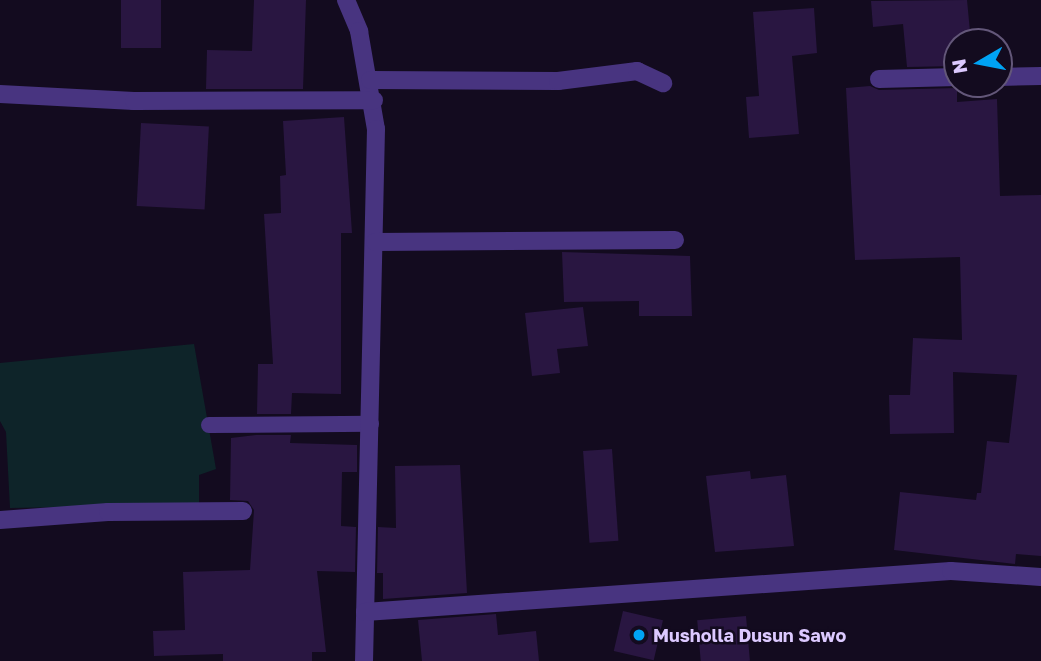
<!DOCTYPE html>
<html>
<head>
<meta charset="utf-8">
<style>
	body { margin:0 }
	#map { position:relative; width:1041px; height:661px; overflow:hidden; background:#130b1f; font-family:"Golos Text",sans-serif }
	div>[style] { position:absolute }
	.green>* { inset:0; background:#0e2429 }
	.building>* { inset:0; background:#291641; transform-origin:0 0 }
	.lane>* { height:16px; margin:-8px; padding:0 8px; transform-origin:8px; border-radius:8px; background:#483480 }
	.street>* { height:18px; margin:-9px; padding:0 9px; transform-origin:9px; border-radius:9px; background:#483480 }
	.dots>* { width:19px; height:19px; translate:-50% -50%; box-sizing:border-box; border:4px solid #130b1f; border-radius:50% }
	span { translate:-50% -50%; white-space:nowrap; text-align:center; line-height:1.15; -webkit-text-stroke:5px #130b1f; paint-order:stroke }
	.poi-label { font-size:18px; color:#dcc9ff; font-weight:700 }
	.left { translate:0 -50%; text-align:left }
	.north { position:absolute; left:943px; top:28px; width:70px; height:70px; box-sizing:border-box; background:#130b1f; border:2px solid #635779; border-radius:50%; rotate:260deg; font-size:19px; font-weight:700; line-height:28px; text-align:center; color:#dcc9ff }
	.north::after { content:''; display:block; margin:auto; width:24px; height:32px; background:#00a3f4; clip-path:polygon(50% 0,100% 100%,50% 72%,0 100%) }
</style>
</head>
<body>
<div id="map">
	<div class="green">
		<div style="clip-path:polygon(194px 344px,216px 469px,199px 475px,199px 505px,10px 508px,6px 432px,0 421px,0 363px)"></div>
	</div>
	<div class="building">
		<div style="left:121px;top:0;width:40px;height:48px"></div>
		<div style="clip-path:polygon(254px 0,306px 0,303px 89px,206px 89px,207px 50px,252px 51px)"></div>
		<div style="clip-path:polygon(967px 0,971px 42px,957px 42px,957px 66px,907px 67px,903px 24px,873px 27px,871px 1px)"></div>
		<div style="clip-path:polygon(814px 8px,817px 53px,792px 56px,799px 134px,749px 138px,746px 97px,759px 96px,753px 12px)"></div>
		<div style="clip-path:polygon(870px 86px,879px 90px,957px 88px,957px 102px,997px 99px,1000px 196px,1041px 195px,1041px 556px,1016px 554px,1015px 564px,894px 550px,900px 492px,976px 500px,977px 493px,981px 493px,987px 441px,1009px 443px,1017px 375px,953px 372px,954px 433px,890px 434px,889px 395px,910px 395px,913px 338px,962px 340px,960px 257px,855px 260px,846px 88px)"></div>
		<div style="clip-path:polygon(344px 117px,352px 233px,341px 233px,341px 394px,292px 393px,291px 414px,257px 414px,258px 364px,273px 364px,264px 214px,281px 213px,280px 176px,286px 175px,283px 121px)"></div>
		<div style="left:141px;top:123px;width:68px;height:83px;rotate:3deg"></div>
		<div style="clip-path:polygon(562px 252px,690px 256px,692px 316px,639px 316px,639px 301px,564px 302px)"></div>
		<div style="clip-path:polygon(583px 307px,588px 346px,557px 349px,560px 373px,532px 376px,525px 313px)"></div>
		<div style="clip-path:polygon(256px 435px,291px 435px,290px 443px,357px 445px,357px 472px,342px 472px,341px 526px,356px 527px,355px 572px,317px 571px,326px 652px,312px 652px,312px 661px,223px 661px,223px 654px,154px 656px,153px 631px,185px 630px,183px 572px,250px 570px,254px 510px,248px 501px,230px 500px,231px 438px)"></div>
		<div style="left:612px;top:449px;width:92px;height:29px;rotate:86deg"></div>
		<div style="clip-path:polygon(460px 465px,467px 593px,383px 599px,383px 573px,377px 573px,378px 527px,396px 528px,395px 466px)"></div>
		<div style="clip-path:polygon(750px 471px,751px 479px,786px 475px,794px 546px,715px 552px,706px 476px)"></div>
		<div style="left:623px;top:611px;width:41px;height:41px;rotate:13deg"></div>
		<div style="clip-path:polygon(496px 614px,498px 635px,536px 631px,539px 661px,422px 661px,418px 620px)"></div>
		<div style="left:746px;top:616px;width:45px;height:49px;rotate:85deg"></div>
	</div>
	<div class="lane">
		<div style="left:209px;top:425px;width:162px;rotate:-0.4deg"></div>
	</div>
	<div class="street">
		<div style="left:346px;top:0;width:34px;rotate:67deg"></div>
		<div style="left:359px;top:31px;width:99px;rotate:80.2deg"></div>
		<div style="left:376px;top:129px;width:532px;rotate:91.29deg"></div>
		<div style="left:999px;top:77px;width:42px;rotate:-1.4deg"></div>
		<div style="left:879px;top:79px;width:78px;rotate:-1.5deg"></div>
		<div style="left:370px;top:80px;width:188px;rotate:0.3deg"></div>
		<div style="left:558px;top:81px;width:80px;rotate:-7.2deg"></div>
		<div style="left:637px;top:71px;width:29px;rotate:25deg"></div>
		<div style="left:0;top:94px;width:134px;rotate:3deg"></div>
		<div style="left:134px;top:101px;width:240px;rotate:-0.2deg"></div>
		<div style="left:375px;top:242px;width:300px;rotate:-0.4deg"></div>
		<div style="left:0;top:520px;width:108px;rotate:-4.2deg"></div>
		<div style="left:108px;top:512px;width:135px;rotate:-0.4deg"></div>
		<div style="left:365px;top:612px;width:587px;rotate:-4deg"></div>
		<div style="left:951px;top:571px;width:90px;rotate:3.8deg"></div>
	</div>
	<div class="dots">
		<div style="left:639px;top:635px;background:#00a3f4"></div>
	</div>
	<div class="poi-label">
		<span class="left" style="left:653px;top:635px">Musholla Dusun Sawo</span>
	</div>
	<div class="north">N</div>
</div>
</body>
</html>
